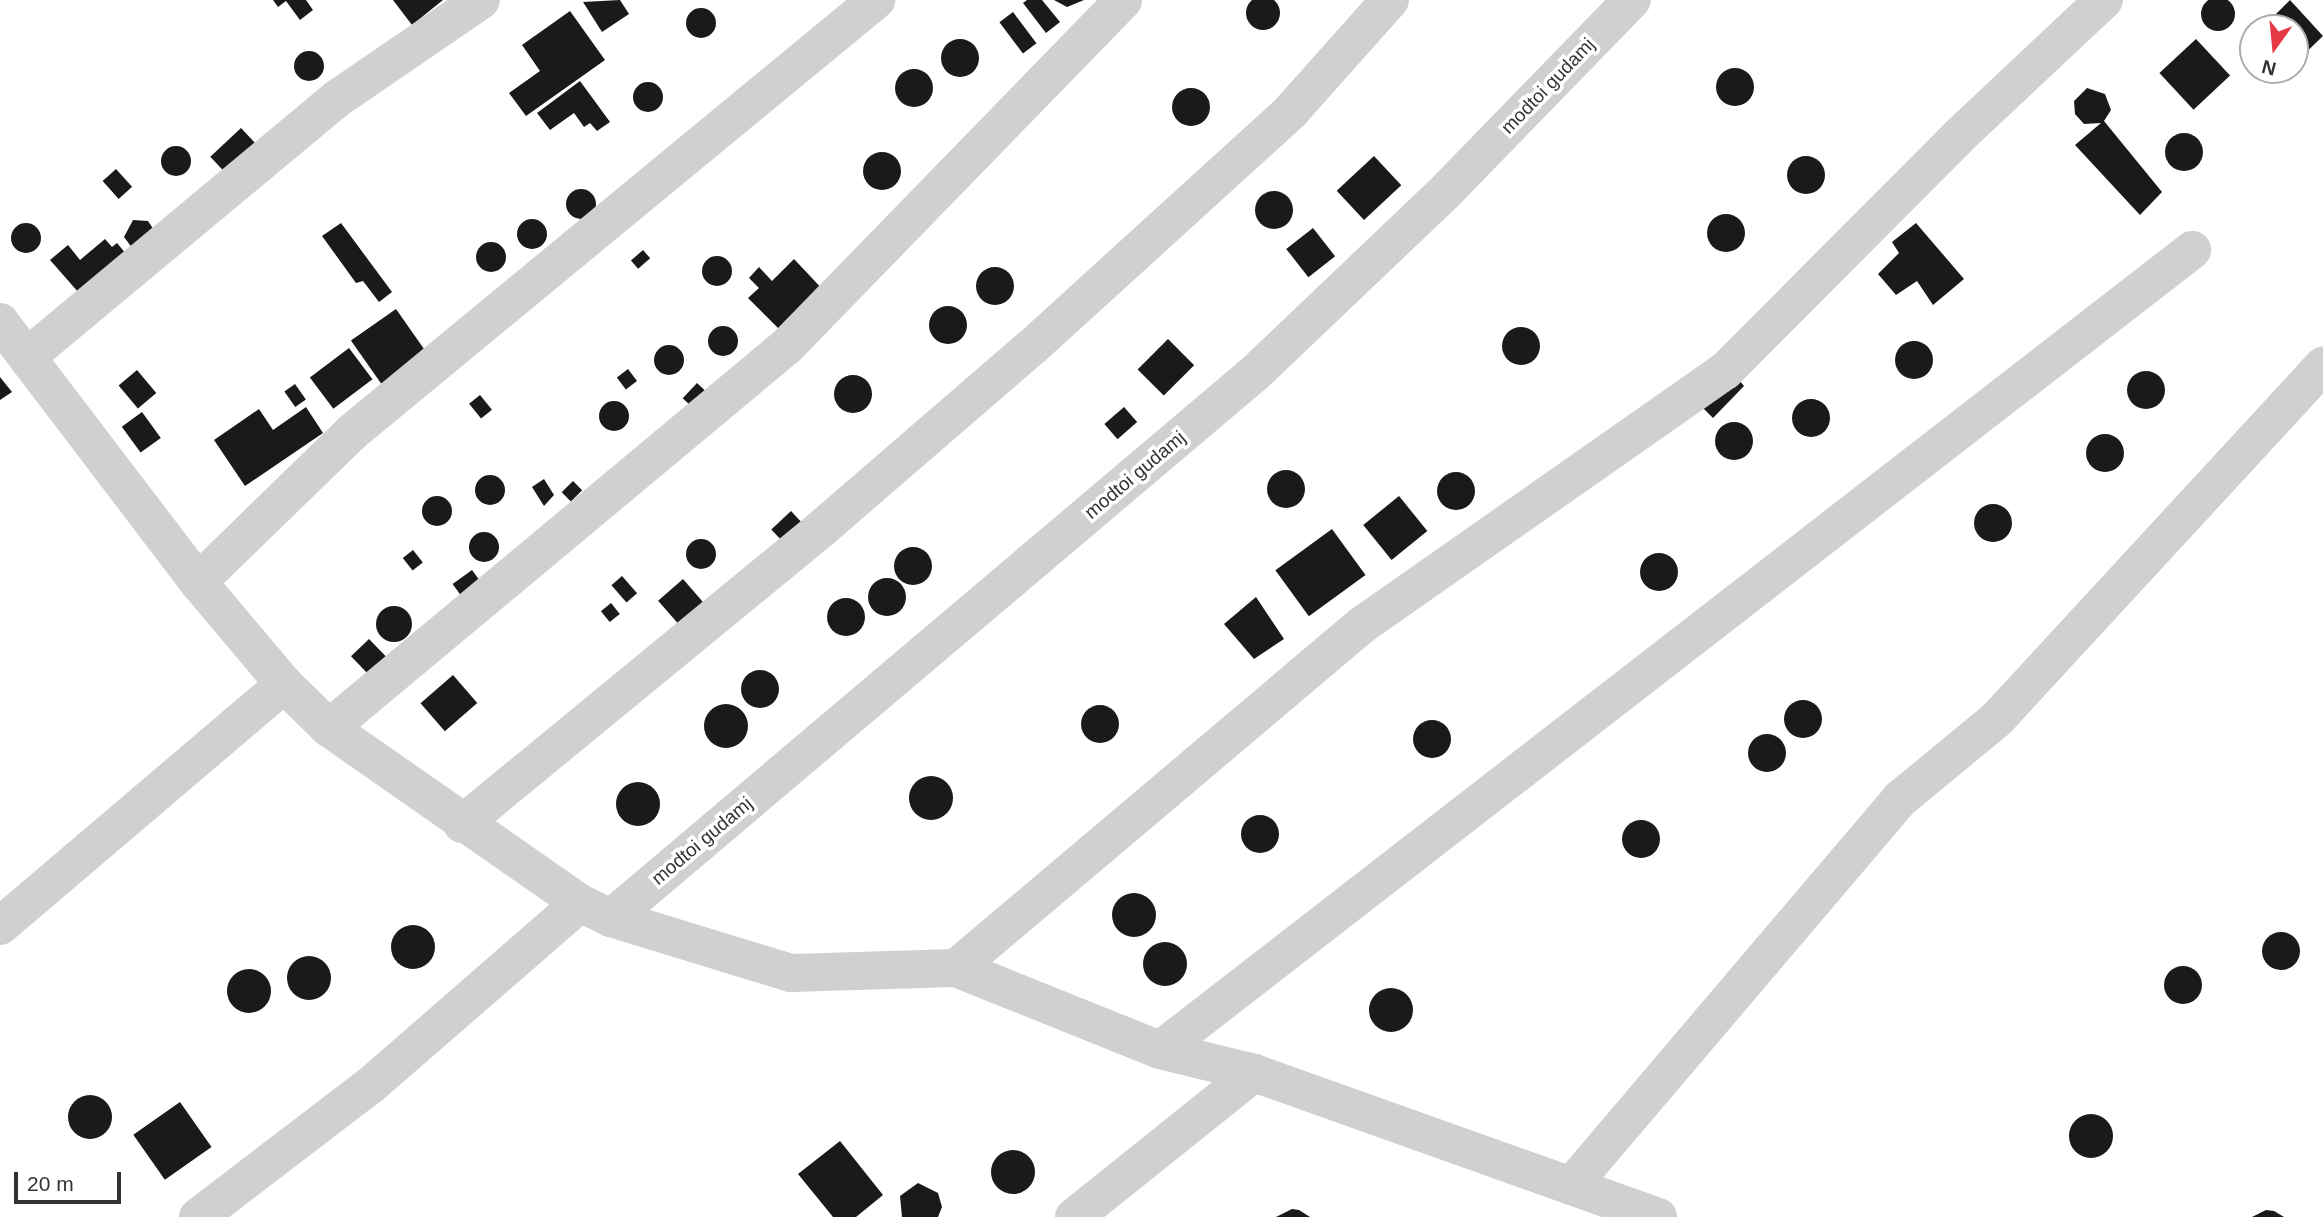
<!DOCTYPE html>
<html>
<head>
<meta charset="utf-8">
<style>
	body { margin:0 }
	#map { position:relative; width:2323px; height:1217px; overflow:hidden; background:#fff; font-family:Helvetica,sans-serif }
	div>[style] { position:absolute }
	.building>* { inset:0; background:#1a1a1a; transform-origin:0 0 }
	.round { border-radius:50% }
	.street>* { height:38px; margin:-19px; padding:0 19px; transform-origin:19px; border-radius:19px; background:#d0d0d0 }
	span { translate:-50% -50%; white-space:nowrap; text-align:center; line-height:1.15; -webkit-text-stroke:7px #fff; paint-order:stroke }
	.street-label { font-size:19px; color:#333 }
	.north { position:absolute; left:2239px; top:14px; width:70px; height:70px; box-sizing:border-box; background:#fff; border:2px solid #adadad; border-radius:50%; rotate:195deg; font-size:19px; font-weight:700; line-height:28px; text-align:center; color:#333 }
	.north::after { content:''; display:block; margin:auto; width:24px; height:32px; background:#e63946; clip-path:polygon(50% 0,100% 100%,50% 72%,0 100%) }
	.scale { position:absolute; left:14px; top:1172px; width:107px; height:32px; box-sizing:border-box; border:4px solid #333; border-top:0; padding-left:9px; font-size:21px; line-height:24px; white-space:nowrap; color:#333; -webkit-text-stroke:5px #fff; paint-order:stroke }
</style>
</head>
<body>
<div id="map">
	<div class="building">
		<div class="round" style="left:1246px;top:-4px;width:34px;height:34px"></div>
		<div class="round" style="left:2201px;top:-3px;width:34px;height:34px"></div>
		<div style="clip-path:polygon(273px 0,306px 0,313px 10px,300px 20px,286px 1px,278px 7px)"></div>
		<div style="clip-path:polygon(393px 0,443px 0,412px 25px)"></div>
		<div style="clip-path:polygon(620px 0,629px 14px,602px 32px,583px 2px)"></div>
		<div style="clip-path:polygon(1027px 0,1042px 0,1060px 22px,1046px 33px,1023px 3px)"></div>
		<div style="clip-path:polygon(1054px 0,1084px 0,1067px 7px)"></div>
		<div style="clip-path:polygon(2290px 0,2323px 36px,2295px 63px,2295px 28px,2262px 28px)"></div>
		<div class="round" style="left:686px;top:8px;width:30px;height:30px"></div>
		<div style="clip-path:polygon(570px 11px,605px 60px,526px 116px,509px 93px,540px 71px,522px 45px)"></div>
		<div style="left:1013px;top:12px;width:39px;height:17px;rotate:53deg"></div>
		<div style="left:2196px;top:39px;width:50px;height:50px;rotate:47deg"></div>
		<div class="round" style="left:941px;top:39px;width:38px;height:38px"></div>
		<div class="round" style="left:294px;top:51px;width:30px;height:30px"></div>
		<div class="round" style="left:1716px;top:68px;width:38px;height:38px"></div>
		<div class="round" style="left:895px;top:69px;width:38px;height:38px"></div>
		<div style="clip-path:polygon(580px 81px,610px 122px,597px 131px,590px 123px,584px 127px,574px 113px,550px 130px,537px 113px)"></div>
		<div class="round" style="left:633px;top:82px;width:30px;height:30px"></div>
		<div style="clip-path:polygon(2087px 88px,2105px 94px,2111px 110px,2104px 121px,2162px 192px,2140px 215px,2075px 145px,2101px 123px,2084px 124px,2075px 114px,2074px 101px)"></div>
		<div class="round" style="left:1172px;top:88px;width:38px;height:38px"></div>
		<div style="left:241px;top:128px;width:34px;height:42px;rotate:47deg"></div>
		<div class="round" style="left:2165px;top:133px;width:38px;height:38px"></div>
		<div class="round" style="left:161px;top:146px;width:30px;height:30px"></div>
		<div class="round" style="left:863px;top:152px;width:38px;height:38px"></div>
		<div style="left:1374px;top:156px;width:40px;height:51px;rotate:47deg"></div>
		<div class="round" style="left:1787px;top:156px;width:38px;height:38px"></div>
		<div style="left:116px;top:169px;width:24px;height:18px;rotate:48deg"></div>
		<div class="round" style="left:566px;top:189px;width:30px;height:30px"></div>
		<div class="round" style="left:1255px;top:191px;width:38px;height:38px"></div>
		<div class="round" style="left:1707px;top:214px;width:38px;height:38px"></div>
		<div class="round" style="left:517px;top:219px;width:30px;height:30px"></div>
		<div style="clip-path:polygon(133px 220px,148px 221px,154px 230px,133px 249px,124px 237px)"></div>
		<div class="round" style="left:11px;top:223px;width:30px;height:30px"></div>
		<div style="clip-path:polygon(341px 223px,392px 292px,379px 302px,363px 281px,356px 283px,322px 236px)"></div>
		<div style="clip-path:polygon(1916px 223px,1964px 279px,1933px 305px,1917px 281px,1896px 295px,1878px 274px,1899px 253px,1892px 242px)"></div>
		<div style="left:1313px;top:228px;width:36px;height:34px;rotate:52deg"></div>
		<div style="clip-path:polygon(105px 239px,112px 247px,117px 243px,127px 255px,86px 301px,50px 260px,68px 245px,80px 260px)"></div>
		<div class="round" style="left:476px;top:242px;width:30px;height:30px"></div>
		<div style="left:643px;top:250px;width:11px;height:16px;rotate:49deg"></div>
		<div class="round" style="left:702px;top:256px;width:30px;height:30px"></div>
		<div style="clip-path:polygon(794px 259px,827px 294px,785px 335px,748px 298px,759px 288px,749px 278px,759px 267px,772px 281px)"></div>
		<div class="round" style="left:976px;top:267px;width:38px;height:38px"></div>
		<div class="round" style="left:929px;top:306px;width:38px;height:38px"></div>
		<div style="left:396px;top:309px;width:55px;height:55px;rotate:55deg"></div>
		<div class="round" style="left:708px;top:326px;width:30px;height:30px"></div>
		<div class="round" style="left:1502px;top:327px;width:38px;height:38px"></div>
		<div style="left:1168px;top:339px;width:37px;height:43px;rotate:45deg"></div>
		<div class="round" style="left:1895px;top:341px;width:38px;height:38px"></div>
		<div class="round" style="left:654px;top:345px;width:30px;height:30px"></div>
		<div style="left:349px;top:348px;width:39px;height:49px;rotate:53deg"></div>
		<div style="clip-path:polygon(1725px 363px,1744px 386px,1713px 418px,1687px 392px)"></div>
		<div style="left:628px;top:369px;width:15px;height:14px;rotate:53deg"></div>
		<div style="left:137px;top:370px;width:30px;height:24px;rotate:50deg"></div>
		<div class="round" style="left:2127px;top:371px;width:38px;height:38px"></div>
		<div class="round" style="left:834px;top:375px;width:38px;height:38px"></div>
		<div style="clip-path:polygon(0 377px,12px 392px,0 400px)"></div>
		<div style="left:697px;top:383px;width:16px;height:21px;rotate:43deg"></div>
		<div style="left:295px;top:384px;width:19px;height:13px;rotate:55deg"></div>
		<div style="left:480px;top:395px;width:19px;height:14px;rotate:51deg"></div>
		<div class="round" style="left:1792px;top:399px;width:38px;height:38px"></div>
		<div class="round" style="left:599px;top:401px;width:30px;height:30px"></div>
		<div style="clip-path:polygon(306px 407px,323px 433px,245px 486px,214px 440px,259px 409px,273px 430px)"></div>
		<div style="left:1124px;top:407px;width:20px;height:26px;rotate:49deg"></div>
		<div style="left:142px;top:412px;width:32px;height:25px;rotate:54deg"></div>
		<div class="round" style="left:1715px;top:422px;width:38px;height:38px"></div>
		<div class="round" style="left:2086px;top:434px;width:38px;height:38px"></div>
		<div class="round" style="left:1267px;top:470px;width:38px;height:38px"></div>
		<div class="round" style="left:1437px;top:472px;width:38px;height:38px"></div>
		<div class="round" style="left:475px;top:475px;width:30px;height:30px"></div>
		<div style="clip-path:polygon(544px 479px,554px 495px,544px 506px,532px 487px)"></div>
		<div style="left:573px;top:481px;width:13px;height:16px;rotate:45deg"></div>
		<div class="round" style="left:422px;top:496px;width:30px;height:30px"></div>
		<div style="left:1399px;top:496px;width:45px;height:46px;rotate:51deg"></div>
		<div class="round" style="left:1974px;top:504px;width:38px;height:38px"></div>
		<div style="left:791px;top:511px;width:16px;height:27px;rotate:47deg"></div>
		<div style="left:1332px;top:529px;width:57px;height:70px;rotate:54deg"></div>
		<div class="round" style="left:469px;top:532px;width:30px;height:30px"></div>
		<div class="round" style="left:686px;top:539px;width:30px;height:30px"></div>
		<div class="round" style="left:894px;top:547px;width:38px;height:38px"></div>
		<div style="left:413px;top:550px;width:16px;height:13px;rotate:52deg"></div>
		<div class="round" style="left:1640px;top:553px;width:38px;height:38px"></div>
		<div style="left:472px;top:570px;width:17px;height:24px;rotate:54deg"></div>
		<div style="left:622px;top:576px;width:23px;height:14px;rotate:49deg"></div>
		<div class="round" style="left:868px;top:578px;width:38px;height:38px"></div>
		<div style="left:683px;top:579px;width:40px;height:33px;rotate:49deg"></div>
		<div style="clip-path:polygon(1256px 597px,1284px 639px,1254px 659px,1224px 624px)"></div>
		<div class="round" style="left:827px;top:598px;width:38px;height:38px"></div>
		<div style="left:611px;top:603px;width:14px;height:13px;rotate:51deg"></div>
		<div class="round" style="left:376px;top:606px;width:36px;height:36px"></div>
		<div style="left:369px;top:639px;width:29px;height:25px;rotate:46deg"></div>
		<div class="round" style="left:741px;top:670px;width:38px;height:38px"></div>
		<div style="left:453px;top:675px;width:37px;height:43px;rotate:49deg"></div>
		<div class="round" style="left:1784px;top:700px;width:38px;height:38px"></div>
		<div class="round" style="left:704px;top:704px;width:44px;height:44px"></div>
		<div class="round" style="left:1081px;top:705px;width:38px;height:38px"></div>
		<div class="round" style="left:1413px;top:720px;width:38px;height:38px"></div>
		<div class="round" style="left:1748px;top:734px;width:38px;height:38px"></div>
		<div class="round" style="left:909px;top:776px;width:44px;height:44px"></div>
		<div class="round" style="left:616px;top:782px;width:44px;height:44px"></div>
		<div class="round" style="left:1241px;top:815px;width:38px;height:38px"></div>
		<div class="round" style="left:1622px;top:820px;width:38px;height:38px"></div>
		<div class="round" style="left:1112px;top:893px;width:44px;height:44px"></div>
		<div class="round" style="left:391px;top:925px;width:44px;height:44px"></div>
		<div class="round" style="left:2262px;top:932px;width:38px;height:38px"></div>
		<div class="round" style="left:1143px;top:942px;width:44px;height:44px"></div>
		<div class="round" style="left:287px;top:956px;width:44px;height:44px"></div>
		<div class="round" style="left:2164px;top:966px;width:38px;height:38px"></div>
		<div class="round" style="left:227px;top:969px;width:44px;height:44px"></div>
		<div class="round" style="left:1369px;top:988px;width:44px;height:44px"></div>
		<div class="round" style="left:68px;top:1095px;width:44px;height:44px"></div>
		<div style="left:180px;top:1102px;width:55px;height:57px;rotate:55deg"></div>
		<div class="round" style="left:2069px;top:1114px;width:44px;height:44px"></div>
		<div style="clip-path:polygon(840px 1141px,883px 1195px,856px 1217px,833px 1217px,798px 1174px)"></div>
		<div class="round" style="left:991px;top:1150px;width:44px;height:44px"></div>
		<div style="clip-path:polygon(918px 1183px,938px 1193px,942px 1207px,938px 1217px,902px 1217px,900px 1196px)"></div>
		<div style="clip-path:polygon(1292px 1209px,1299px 1210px,1310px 1217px,1276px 1217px)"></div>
		<div style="clip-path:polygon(2266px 1210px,2274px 1211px,2284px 1217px,2252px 1217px)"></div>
	</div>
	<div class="street">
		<div style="left:0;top:322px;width:327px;rotate:52.7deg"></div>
		<div style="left:198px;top:582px;width:133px;rotate:49.9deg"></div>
		<div style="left:284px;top:684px;width:63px;rotate:44.4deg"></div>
		<div style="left:329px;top:728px;width:306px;rotate:34.9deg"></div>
		<div style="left:580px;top:903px;width:34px;rotate:26deg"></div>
		<div style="left:611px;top:918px;width:188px;rotate:17deg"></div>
		<div style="left:791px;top:973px;width:165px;rotate:-1.7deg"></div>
		<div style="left:956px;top:968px;width:220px;rotate:21.9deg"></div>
		<div style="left:1160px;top:1050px;width:97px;rotate:13.7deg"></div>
		<div style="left:1254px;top:1073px;width:429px;rotate:19.6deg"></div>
		<div style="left:28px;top:356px;width:403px;rotate:-39.8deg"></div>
		<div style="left:338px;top:98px;width:173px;rotate:-34.4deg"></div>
		<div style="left:198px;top:582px;width:214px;rotate:-44.2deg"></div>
		<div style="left:351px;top:433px;width:681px;rotate:-39.51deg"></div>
		<div style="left:329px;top:728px;width:596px;rotate:-39.83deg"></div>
		<div style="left:787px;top:346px;width:482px;rotate:-45.8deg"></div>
		<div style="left:462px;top:824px;width:465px;rotate:-39.4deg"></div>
		<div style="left:821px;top:529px;width:279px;rotate:-40.8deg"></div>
		<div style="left:1032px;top:347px;width:350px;rotate:-42.3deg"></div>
		<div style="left:1291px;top:111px;width:149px;rotate:-48.3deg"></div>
		<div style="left:611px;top:918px;width:844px;rotate:-40.24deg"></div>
		<div style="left:1255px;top:373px;width:265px;rotate:-43.6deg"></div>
		<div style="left:1447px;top:190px;width:265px;rotate:-45.8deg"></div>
		<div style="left:0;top:926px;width:373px;rotate:-40.4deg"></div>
		<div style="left:956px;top:968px;width:531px;rotate:-40.19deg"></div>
		<div style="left:1362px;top:625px;width:443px;rotate:-35deg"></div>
		<div style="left:1725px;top:371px;width:332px;rotate:-45.1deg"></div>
		<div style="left:1959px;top:136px;width:199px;rotate:-43.2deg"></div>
		<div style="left:1160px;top:1050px;width:1306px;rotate:-37.78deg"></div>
		<div style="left:1571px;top:1186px;width:508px;rotate:-49.63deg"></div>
		<div style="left:1900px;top:799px;width:126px;rotate:-39.5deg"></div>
		<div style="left:1997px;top:719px;width:481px;rotate:-47.3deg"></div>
		<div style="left:198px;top:1217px;width:219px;rotate:-37.4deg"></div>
		<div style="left:372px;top:1084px;width:276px;rotate:-41deg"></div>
		<div style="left:1074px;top:1217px;width:231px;rotate:-38.7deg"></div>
	</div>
	<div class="street-label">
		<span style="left:1548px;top:86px;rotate:-46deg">modtoi gudamj</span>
		<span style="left:1135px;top:475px;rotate:-40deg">modtoi gudamj</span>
		<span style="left:702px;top:841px;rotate:-40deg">modtoi gudamj</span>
	</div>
	<div class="north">N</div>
	<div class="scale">20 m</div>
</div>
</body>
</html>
